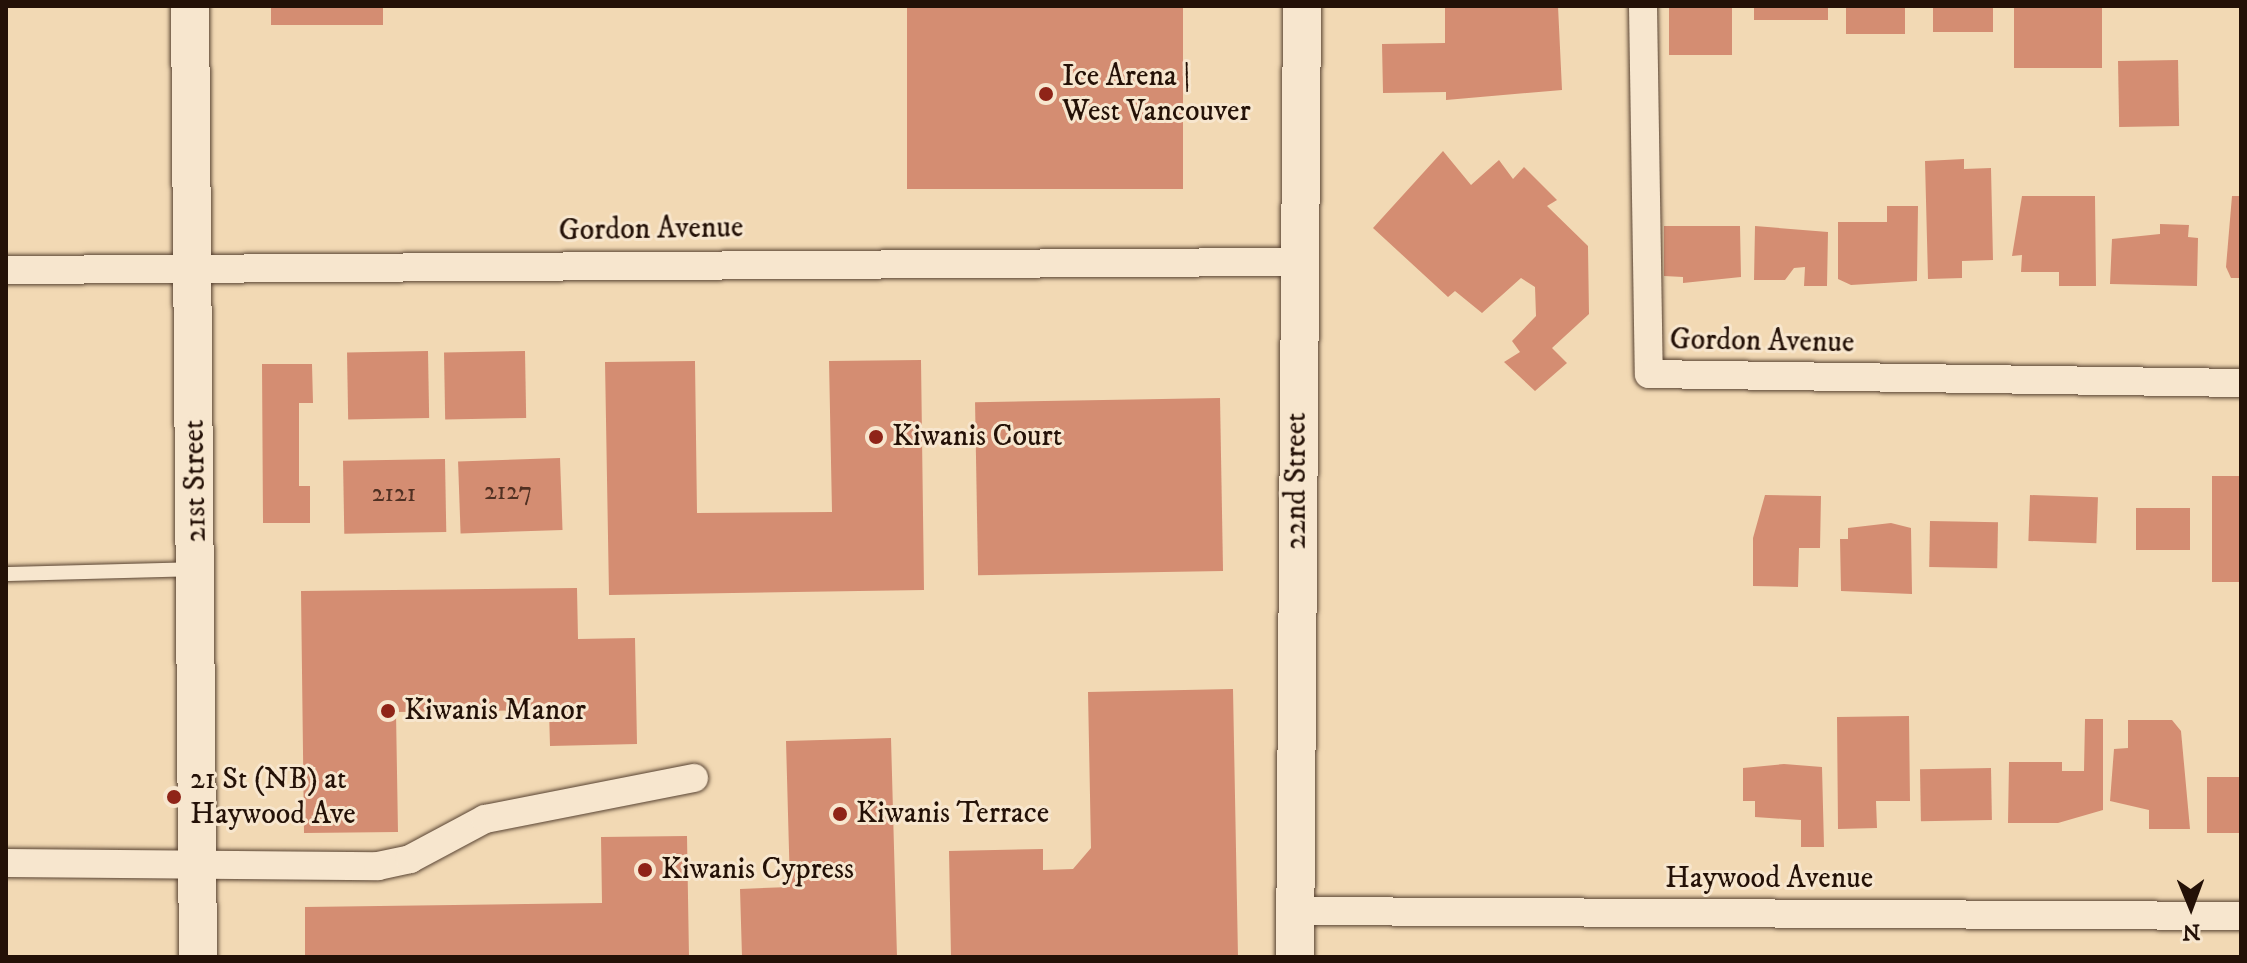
<!DOCTYPE html>
<html>
<head>
<meta charset="utf-8">
<style>
  body { margin:0 }
  #map { position:relative; width:2247px; height:963px; overflow:hidden; background:#f2d9b4; font-family:"IM FELL DW Pica",serif }
  div>[style] { position:absolute }
  .building>* { inset:0; background:#d48d72; transform-origin:0 0 }
  .roads { filter:drop-shadow(0 0 2px #584332) drop-shadow(0 0 2px #584332) }
  .lane>* { height:14px; margin:-7px; padding:0 7px; transform-origin:7px; border-radius:7px; background:#f7e6ce }
  .street>* { height:28px; margin:-14px; padding:0 14px; transform-origin:14px; border-radius:14px; background:#f7e6ce }
  .secondary>* { height:38px; margin:-19px; padding:0 19px; transform-origin:19px; border-radius:19px; background:#f7e6ce }
  .dots>* { width:22px; height:22px; translate:-50% -50%; box-sizing:border-box; border:4px solid #f7e6ce; border-radius:50% }
  span { translate:-50% -50%; white-space:nowrap; text-align:center; line-height:1.15; -webkit-text-stroke:6px #f7e6ce; paint-order:stroke }
  .number-label { font-size:26px; color:#503022 }
  .number-label span { -webkit-text-stroke-width:0 }
  .poi-label { font-size:30px; color:#241107 }
  .left { translate:0 -50%; text-align:left }
  .street-label { font-size:30px; color:#241107 }
  .frame { position:absolute; inset:0; border:8px solid #241107; pointer-events:none }
  .north { position:absolute; left:2151px; top:867px; width:80px; height:80px; -webkit-text-stroke:6px #f7e6ce; paint-order:stroke; rotate:179deg; font-size:22px; font-weight:700; line-height:32px; text-align:center; color:#241107 }
  .north::after { content:''; display:block; margin:auto; width:28px; height:36px; background:#241107; clip-path:polygon(50% 0,100% 100%,50% 72%,0 100%) }
</style>
</head>
<body>
<div id="map">
  <div class="building">
    <i style="left:271px;top:6px;width:112px;height:19px"></i>
    <i style="left:907px;top:6px;width:276px;height:183px"></i>
    <i style="clip-path:polygon(1445px 6px,1558px 6px,1562px 90px,1446px 100px,1446px 92px,1383px 93px,1382px 44px,1445px 43px)"></i>
    <i style="left:1669px;top:6px;width:63px;height:49px"></i>
    <i style="left:1754px;top:6px;width:74px;height:14px"></i>
    <i style="left:1846px;top:6px;width:59px;height:28px"></i>
    <i style="left:1933px;top:6px;width:60px;height:26px"></i>
    <i style="left:2014px;top:6px;width:88px;height:62px"></i>
    <i style="left:2178px;top:60px;width:66px;height:60px;rotate:89deg"></i>
    <i style="clip-path:polygon(1443px 151px,1471px 185px,1499px 160px,1513px 179px,1524px 167px,1557px 200px,1547px 206px,1588px 246px,1589px 314px,1552px 348px,1567px 363px,1535px 391px,1504px 362px,1520px 352px,1512px 341px,1536px 316px,1535px 287px,1521px 278px,1482px 313px,1455px 291px,1448px 297px,1373px 228px)"></i>
    <i style="clip-path:polygon(1964px 159px,1964px 169px,1991px 168px,1993px 260px,1962px 261px,1962px 278px,1928px 279px,1925px 161px)"></i>
    <i style="clip-path:polygon(2022px 196px,2095px 196px,2096px 286px,2059px 286px,2059px 272px,2021px 272px,2022px 255px,2012px 256px)"></i>
    <i style="clip-path:polygon(2232px 196px,2241px 196px,2241px 278px,2231px 278px,2226px 267px)"></i>
    <i style="clip-path:polygon(1887px 206px,1918px 206px,1917px 281px,1851px 285px,1838px 279px,1838px 222px,1887px 222px)"></i>
    <i style="clip-path:polygon(2160px 224px,2189px 225px,2188px 237px,2198px 238px,2197px 286px,2110px 284px,2112px 239px,2160px 234px)"></i>
    <i style="clip-path:polygon(1664px 226px,1740px 226px,1741px 277px,1683px 283px,1683px 277px,1664px 276px)"></i>
    <i style="clip-path:polygon(1755px 226px,1828px 232px,1827px 286px,1804px 286px,1805px 267px,1794px 268px,1785px 280px,1754px 280px)"></i>
    <i style="left:428px;top:351px;width:67px;height:81px;rotate:89deg"></i>
    <i style="left:525px;top:351px;width:67px;height:81px;rotate:89deg"></i>
    <i style="clip-path:polygon(921px 360px,924px 590px,609px 595px,605px 362px,695px 361px,697px 513px,832px 512px,829px 361px)"></i>
    <i style="clip-path:polygon(262px 364px,312px 364px,313px 403px,299px 403px,299px 486px,310px 486px,310px 523px,263px 523px)"></i>
    <i style="left:1220px;top:398px;width:173px;height:245px;rotate:89deg"></i>
    <i style="left:560px;top:458px;width:72px;height:102px;rotate:88deg"></i>
    <i style="left:445px;top:459px;width:73px;height:102px;rotate:89deg"></i>
    <i style="left:2212px;top:476px;width:29px;height:106px"></i>
    <i style="clip-path:polygon(1765px 495px,1821px 496px,1820px 548px,1799px 548px,1798px 587px,1753px 586px,1753px 538px)"></i>
    <i style="left:2030px;top:495px;width:68px;height:46px;rotate:2deg"></i>
    <i style="left:2136px;top:508px;width:54px;height:42px"></i>
    <i style="left:1930px;top:521px;width:68px;height:46px;rotate:1deg"></i>
    <i style="clip-path:polygon(1891px 523px,1911px 528px,1912px 594px,1841px 591px,1840px 539px,1848px 539px,1848px 528px)"></i>
    <i style="clip-path:polygon(577px 588px,578px 639px,635px 638px,637px 744px,550px 746px,549px 710px,396px 712px,398px 832px,304px 833px,301px 591px)"></i>
    <i style="clip-path:polygon(1233px 689px,1238px 957px,951px 957px,949px 851px,1043px 849px,1043px 870px,1073px 869px,1091px 848px,1088px 692px)"></i>
    <i style="clip-path:polygon(1909px 716px,1910px 801px,1876px 801px,1877px 828px,1838px 829px,1837px 717px)"></i>
    <i style="clip-path:polygon(2085px 719px,2103px 719px,2103px 810px,2058px 823px,2008px 823px,2009px 762px,2062px 762px,2062px 771px,2084px 771px)"></i>
    <i style="clip-path:polygon(2128px 720px,2172px 720px,2181px 731px,2190px 829px,2149px 829px,2149px 810px,2110px 801px,2114px 749px,2128px 748px)"></i>
    <i style="clip-path:polygon(891px 738px,897px 957px,742px 957px,740px 889px,790px 887px,786px 741px)"></i>
    <i style="clip-path:polygon(1784px 764px,1822px 767px,1824px 847px,1801px 847px,1801px 820px,1755px 817px,1755px 801px,1743px 801px,1743px 768px)"></i>
    <i style="left:1991px;top:768px;width:52px;height:71px;rotate:89deg"></i>
    <i style="left:2241px;top:777px;width:56px;height:34px;rotate:90deg"></i>
    <i style="clip-path:polygon(687px 836px,689px 957px,305px 957px,305px 907px,602px 903px,601px 837px)"></i>
  </div>
  <div class="roads">
    <div class="lane">
      <i style="left:6px;top:574px;width:188px;rotate:-1.5deg"></i>
    </div>
    <div class="street">
      <i style="left:1643px;top:6px;width:368px;rotate:89.1deg"></i>
      <i style="left:1649px;top:374px;width:592px;rotate:0.87deg"></i>
      <i style="left:6px;top:270px;width:1291px;rotate:-0.36deg"></i>
      <i style="left:6px;top:863px;width:372px;rotate:0.5deg"></i>
      <i style="left:378px;top:866px;width:33px;rotate:-12deg"></i>
      <i style="left:410px;top:859px;width:85px;rotate:-28.1deg"></i>
      <i style="left:485px;top:819px;width:213px;rotate:-11.1deg"></i>
      <i style="left:1296px;top:911px;width:945px;rotate:0.3deg"></i>
    </div>
    <div class="secondary">
      <i style="left:190px;top:6px;width:951px;rotate:89.52deg"></i>
      <i style="left:1295px;top:957px;width:951px;rotate:-89.58deg"></i>
    </div>
  </div>
  <div class="dots">
    <i style="left:1046px;top:94px;background:#8f2418"></i>
    <i style="left:876px;top:437px;background:#8f2418"></i>
    <i style="left:388px;top:711px;background:#8f2418"></i>
    <i style="left:174px;top:797px;background:#8f2418"></i>
    <i style="left:840px;top:814px;background:#8f2418"></i>
    <i style="left:645px;top:870px;background:#8f2418"></i>
  </div>
  <div class="number-label">
    <span style="left:508px;top:492px">2127</span>
    <span style="left:394px;top:494px">2121</span>
  </div>
  <div class="poi-label">
    <span class="left" style="left:1062px;top:94px">Ice Arena |<br>West Vancouver</span>
    <span class="left" style="left:892px;top:437px">Kiwanis Court</span>
    <span class="left" style="left:404px;top:711px">Kiwanis Manor</span>
    <span class="left" style="left:190px;top:797px">21 St (NB) at<br>Haywood Ave</span>
    <span class="left" style="left:856px;top:814px">Kiwanis Terrace</span>
    <span class="left" style="left:661px;top:870px">Kiwanis Cypress</span>
  </div>
  <div class="street-label">
    <span style="left:651px;top:230px;rotate:-1deg">Gordon Avenue</span>
    <span style="left:1762px;top:342px;rotate:1deg">Gordon Avenue</span>
    <span style="left:196px;top:481px;rotate:-91deg">21st Street</span>
    <span style="left:1297px;top:481px;rotate:-90deg">22nd Street</span>
    <span style="left:1769px;top:879px">Haywood Avenue</span>
  </div>
  <div class="frame"></div>
  <div class="north">N</div>
</div>
</body>
</html>
